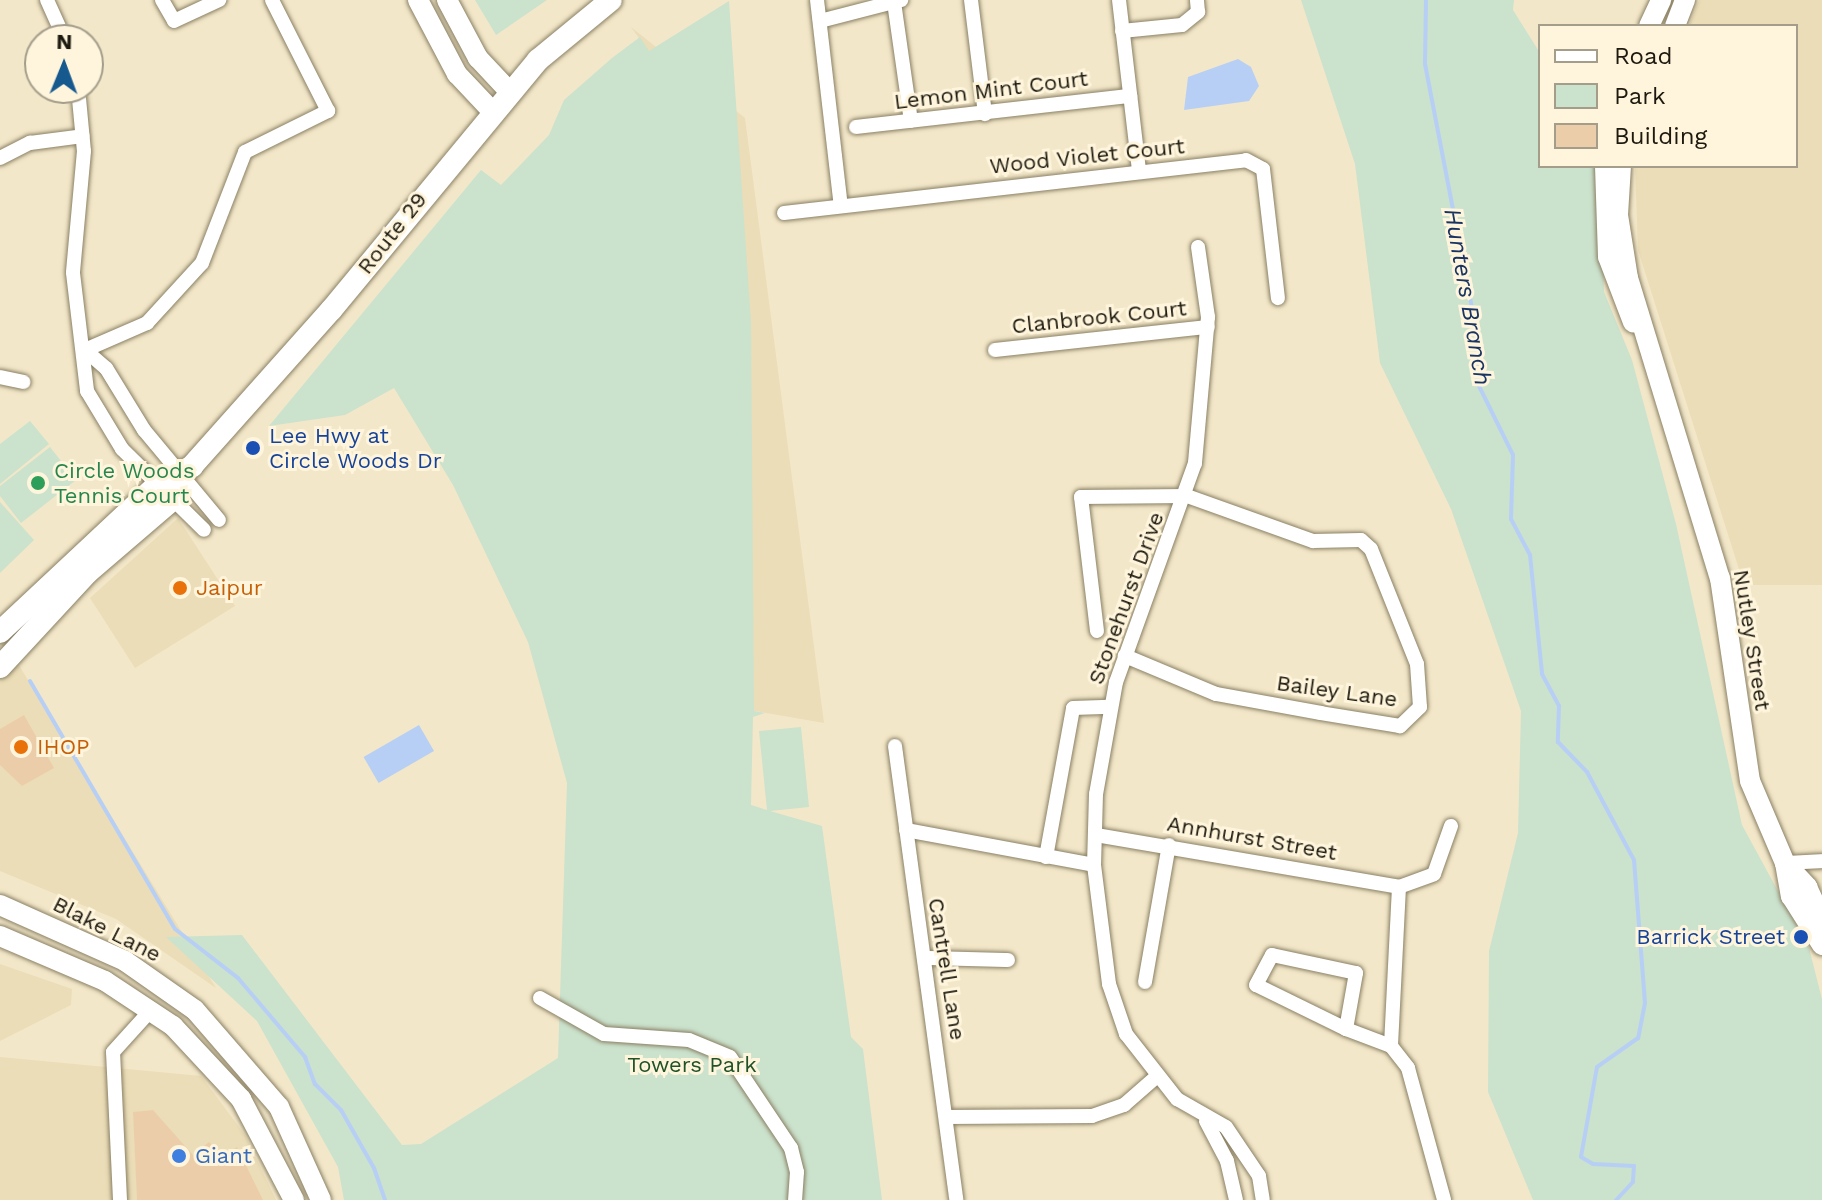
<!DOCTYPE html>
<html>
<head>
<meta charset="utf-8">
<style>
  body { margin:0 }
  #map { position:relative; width:1822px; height:1200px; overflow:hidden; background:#f3e7c9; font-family:"Work Sans",sans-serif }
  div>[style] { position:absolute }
  .built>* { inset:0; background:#ebddb7 }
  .green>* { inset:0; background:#cbe2cd }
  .water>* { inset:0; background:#b7cff5; transform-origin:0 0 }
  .stream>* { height:4px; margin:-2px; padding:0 2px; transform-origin:2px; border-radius:2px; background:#b7cff5 }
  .building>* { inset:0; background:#ebcea9 }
  .roads { filter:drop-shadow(0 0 2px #8a8064) drop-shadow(0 0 2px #8a8064) }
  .street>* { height:14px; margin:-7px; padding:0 7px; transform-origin:7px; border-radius:7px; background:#fff }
  .secondary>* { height:20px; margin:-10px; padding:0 10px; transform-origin:10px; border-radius:10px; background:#fff }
  .primary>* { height:22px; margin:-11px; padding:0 11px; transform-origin:11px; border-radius:11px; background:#fff }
  .dots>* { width:22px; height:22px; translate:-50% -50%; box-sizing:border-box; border:4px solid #fef5dc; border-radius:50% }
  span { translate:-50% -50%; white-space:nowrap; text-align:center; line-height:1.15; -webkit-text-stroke:6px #fef5dc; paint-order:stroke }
  .street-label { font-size:22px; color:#1d190e }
  .transit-label { font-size:22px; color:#164399 }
  .left { translate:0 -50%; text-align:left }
  .right { translate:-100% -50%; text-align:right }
  .leisure-label { font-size:22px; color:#27864d }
  .food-label { font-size:22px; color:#c56008 }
  .park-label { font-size:22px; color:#1f5228 }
  .shop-label { font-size:22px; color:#366cbe }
  .water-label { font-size:24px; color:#193463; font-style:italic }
  .legend { position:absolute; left:1538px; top:24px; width:260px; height:144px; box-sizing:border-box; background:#fef5dc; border:2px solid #a49d8a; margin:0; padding:10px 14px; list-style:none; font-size:24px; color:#1d190e }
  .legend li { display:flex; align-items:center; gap:16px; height:40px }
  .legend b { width:40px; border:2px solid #a49d8a }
  .north { position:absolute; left:24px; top:24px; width:80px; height:80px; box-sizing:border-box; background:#fef5dc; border:2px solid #a49d8a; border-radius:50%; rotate:1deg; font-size:22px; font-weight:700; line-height:32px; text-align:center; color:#1d190e }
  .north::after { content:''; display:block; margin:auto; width:28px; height:36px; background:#16598f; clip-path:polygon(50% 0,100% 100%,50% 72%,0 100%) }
</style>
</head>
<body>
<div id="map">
  <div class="built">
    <i style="clip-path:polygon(1699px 0,1822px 0,1822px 585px,1744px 585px,1638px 250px,1635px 166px,1796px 166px,1796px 26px,1689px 26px)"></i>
    <i style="clip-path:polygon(631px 27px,745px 118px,824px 723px,704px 702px,651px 55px)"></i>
    <i style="clip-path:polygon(178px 518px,235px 606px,135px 668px,90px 598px)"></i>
    <i style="clip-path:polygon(17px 662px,216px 988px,116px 919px,0 871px,0 677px)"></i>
    <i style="clip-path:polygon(0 964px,72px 989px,71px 1005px,0 1041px)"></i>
    <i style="clip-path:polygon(0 1057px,201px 1076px,245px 1135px,276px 1200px,0 1200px)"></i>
  </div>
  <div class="green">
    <i style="clip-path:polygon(475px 0,547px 0,496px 35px)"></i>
    <i style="clip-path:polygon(1301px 0,1514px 0,1513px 10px,1540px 53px,1540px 166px,1600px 166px,1604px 292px,1632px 360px,1676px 524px,1742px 825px,1809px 948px,1822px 999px,1822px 1200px,1533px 1200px,1488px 1092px,1489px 951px,1518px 833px,1521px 711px,1451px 509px,1380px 363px,1355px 164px)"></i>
    <i style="clip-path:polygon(729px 1px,751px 322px,754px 711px,765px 713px,753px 717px,751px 805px,767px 810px,759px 731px,801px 727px,809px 807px,770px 811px,822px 826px,851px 1037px,863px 1049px,882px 1200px,344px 1200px,338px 1167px,257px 1021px,166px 937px,242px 935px,402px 1145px,421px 1144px,558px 1058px,567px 783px,528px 642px,453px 485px,394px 388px,345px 415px,269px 426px,481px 170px,501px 185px,549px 135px,564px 100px,612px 58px,640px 37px,649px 51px)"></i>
    <i style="clip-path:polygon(30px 421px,49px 444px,0 484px,0 444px)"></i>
    <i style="clip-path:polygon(50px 447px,76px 480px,21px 523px,0 496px,0 486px)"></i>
    <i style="clip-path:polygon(0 502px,34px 540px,0 573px)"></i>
  </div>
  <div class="water">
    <i style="clip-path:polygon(1238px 59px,1251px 67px,1259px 86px,1249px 101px,1184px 110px,1188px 77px)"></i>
    <i style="left:419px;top:725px;width:30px;height:64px;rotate:60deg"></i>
  </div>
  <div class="stream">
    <i style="left:1426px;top:0;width:64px;rotate:90.9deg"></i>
    <i style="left:1425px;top:64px;width:265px;rotate:79.1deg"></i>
    <i style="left:1475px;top:324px;width:58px;rotate:88deg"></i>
    <i style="left:1477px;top:382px;width:81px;rotate:63.7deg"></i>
    <i style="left:1513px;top:455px;width:64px;rotate:91.8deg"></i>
    <i style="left:1511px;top:519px;width:41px;rotate:62.2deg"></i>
    <i style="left:1530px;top:555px;width:120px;rotate:84.2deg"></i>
    <i style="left:1542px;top:674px;width:36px;rotate:62deg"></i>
    <i style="left:1559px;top:706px;width:36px;rotate:92deg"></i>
    <i style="left:1558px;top:742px;width:42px;rotate:46deg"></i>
    <i style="left:1587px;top:772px;width:100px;rotate:61.9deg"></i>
    <i style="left:1634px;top:860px;width:143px;rotate:85.6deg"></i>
    <i style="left:1645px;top:1003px;width:36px;rotate:101deg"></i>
    <i style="left:1638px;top:1038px;width:50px;rotate:144.7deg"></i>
    <i style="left:1597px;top:1067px;width:91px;rotate:100.1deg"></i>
    <i style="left:1581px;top:1157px;width:14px;rotate:30deg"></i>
    <i style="left:1593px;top:1164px;width:41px;rotate:2.8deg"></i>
    <i style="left:1634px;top:1166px;width:16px;rotate:94deg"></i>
    <i style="left:1633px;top:1182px;width:25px;rotate:133deg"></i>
    <i style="left:30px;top:681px;width:287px;rotate:59.7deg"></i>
    <i style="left:175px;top:929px;width:80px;rotate:37.9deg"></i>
    <i style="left:238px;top:978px;width:104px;rotate:49.7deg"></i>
    <i style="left:305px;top:1057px;width:29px;rotate:70deg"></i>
    <i style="left:315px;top:1084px;width:37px;rotate:45deg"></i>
    <i style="left:341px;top:1110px;width:67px;rotate:60.4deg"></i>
    <i style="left:374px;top:1168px;width:34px;rotate:71deg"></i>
  </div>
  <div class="building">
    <i style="clip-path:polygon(24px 715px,54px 768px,22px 786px,0 765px,0 729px)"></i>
    <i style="clip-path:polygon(153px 1110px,193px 1155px,209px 1142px,223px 1156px,237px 1147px,263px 1200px,137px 1200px,133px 1112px)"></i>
  </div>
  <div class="roads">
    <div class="street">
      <i style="left:47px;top:0;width:44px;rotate:65.8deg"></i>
      <i style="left:162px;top:0;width:24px;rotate:60deg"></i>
      <i style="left:174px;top:21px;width:50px;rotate:-25deg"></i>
      <i style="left:817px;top:0;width:207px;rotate:83.4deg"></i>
      <i style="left:971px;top:0;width:115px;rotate:83deg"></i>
      <i style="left:1119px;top:0;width:172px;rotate:83.3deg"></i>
      <i style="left:894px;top:2px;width:120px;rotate:81.9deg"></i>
      <i style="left:820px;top:21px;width:84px;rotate:-14.5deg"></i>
      <i style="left:1122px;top:31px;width:60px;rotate:-5.7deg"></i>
      <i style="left:1182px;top:25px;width:21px;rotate:-39deg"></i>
      <i style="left:1198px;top:12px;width:12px;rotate:-95deg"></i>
      <i style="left:78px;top:88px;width:63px;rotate:84.6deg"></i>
      <i style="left:84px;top:151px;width:122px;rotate:95.2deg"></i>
      <i style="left:73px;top:273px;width:119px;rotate:83.2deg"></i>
      <i style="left:87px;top:391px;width:68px;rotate:58.9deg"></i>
      <i style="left:122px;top:449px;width:115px;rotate:44.6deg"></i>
      <i style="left:856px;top:127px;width:276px;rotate:-6.5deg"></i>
      <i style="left:0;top:158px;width:34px;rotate:-27deg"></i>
      <i style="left:30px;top:143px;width:53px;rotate:-7.5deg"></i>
      <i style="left:784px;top:213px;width:465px;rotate:-6.5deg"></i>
      <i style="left:1246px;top:160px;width:19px;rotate:28deg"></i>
      <i style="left:1263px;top:169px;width:130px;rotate:83.4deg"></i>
      <i style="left:1198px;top:247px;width:71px;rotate:81.9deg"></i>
      <i style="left:1208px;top:317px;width:147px;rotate:95.1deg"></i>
      <i style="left:1195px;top:463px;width:233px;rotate:109.8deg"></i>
      <i style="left:1116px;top:682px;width:114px;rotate:100.1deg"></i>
      <i style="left:1096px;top:794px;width:71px;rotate:91.6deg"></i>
      <i style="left:1094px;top:865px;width:120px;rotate:82.8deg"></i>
      <i style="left:1109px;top:984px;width:53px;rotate:71.2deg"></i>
      <i style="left:1126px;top:1034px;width:83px;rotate:51.9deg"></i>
      <i style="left:1177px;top:1099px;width:56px;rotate:29.7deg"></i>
      <i style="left:1226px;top:1127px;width:59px;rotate:56deg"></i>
      <i style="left:1259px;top:1176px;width:24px;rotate:81deg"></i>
      <i style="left:85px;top:350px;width:68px;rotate:-23.5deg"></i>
      <i style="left:147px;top:323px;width:81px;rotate:-47.5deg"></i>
      <i style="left:202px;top:263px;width:119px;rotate:-68.8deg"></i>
      <i style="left:245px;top:152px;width:93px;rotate:-26.3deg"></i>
      <i style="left:328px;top:111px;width:124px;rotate:-116.8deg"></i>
      <i style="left:85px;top:350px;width:28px;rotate:41deg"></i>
      <i style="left:106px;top:368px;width:73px;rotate:58.5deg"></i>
      <i style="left:144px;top:430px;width:117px;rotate:50.2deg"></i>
      <i style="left:995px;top:350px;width:214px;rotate:-6.2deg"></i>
      <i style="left:0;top:377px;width:24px;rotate:12deg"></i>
      <i style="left:1097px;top:631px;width:135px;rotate:-96.8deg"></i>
      <i style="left:1081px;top:497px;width:106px;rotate:-0.5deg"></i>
      <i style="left:1187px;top:496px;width:134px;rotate:19.7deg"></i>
      <i style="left:1313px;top:541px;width:48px;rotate:-1.2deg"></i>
      <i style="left:1361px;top:540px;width:13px;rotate:42deg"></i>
      <i style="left:1371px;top:549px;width:124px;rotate:68.2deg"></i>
      <i style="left:1417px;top:664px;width:43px;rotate:86deg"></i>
      <i style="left:1420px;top:707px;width:28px;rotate:136deg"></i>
      <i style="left:1400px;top:726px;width:80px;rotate:-170.7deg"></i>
      <i style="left:1321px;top:713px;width:107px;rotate:-169.7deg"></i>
      <i style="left:1216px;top:694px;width:99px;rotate:-157.3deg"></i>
      <i style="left:895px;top:746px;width:458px;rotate:82.3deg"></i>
      <i style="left:906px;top:830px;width:191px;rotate:10.5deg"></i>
      <i style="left:1096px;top:835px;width:307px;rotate:9.7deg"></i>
      <i style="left:1399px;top:887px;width:37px;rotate:-20deg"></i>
      <i style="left:1434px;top:874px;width:51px;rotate:-70.5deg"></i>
      <i style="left:1046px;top:857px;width:151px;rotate:-79.7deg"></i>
      <i style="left:1073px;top:708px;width:37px;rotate:-2deg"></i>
      <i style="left:1785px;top:863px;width:37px;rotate:-3deg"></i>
      <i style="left:1399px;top:887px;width:159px;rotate:92.9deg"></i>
      <i style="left:1391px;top:1046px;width:28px;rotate:52deg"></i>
      <i style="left:1408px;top:1068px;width:137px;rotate:74.7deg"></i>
      <i style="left:1272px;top:955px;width:86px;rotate:12.1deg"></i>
      <i style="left:1356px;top:973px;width:57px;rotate:100.1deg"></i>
      <i style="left:1346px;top:1029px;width:100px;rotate:-153.9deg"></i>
      <i style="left:1256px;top:985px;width:34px;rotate:-62deg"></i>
      <i style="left:927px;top:958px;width:81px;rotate:1.4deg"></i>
      <i style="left:1145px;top:982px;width:139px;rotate:-80.1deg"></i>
      <i style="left:540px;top:998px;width:73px;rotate:29.4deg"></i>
      <i style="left:604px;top:1034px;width:85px;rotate:4deg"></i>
      <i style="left:689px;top:1040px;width:44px;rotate:22.5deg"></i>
      <i style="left:730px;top:1057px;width:110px;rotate:56.2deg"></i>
      <i style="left:791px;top:1148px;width:25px;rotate:76deg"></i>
      <i style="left:797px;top:1172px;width:28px;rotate:94deg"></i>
      <i style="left:1346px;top:1029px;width:48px;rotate:20.7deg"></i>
      <i style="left:946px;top:1117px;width:146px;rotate:-0.4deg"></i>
      <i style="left:1092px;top:1116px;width:34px;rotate:-19deg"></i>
      <i style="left:1124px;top:1105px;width:41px;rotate:-41.1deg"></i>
      <i style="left:1206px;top:1121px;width:45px;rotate:62.3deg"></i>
      <i style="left:1227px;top:1161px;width:40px;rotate:77deg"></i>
      <i style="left:120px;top:1200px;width:148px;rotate:-92.7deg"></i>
      <i style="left:113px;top:1052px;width:57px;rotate:-47.9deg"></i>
    </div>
    <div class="secondary">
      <i style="left:418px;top:0;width:84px;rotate:62.2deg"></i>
      <i style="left:457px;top:74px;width:51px;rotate:46.6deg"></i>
      <i style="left:447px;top:0;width:66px;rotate:61.9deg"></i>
      <i style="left:478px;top:58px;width:45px;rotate:46.8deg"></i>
      <i style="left:1649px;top:26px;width:29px;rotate:-65deg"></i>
      <i style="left:1675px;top:26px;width:28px;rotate:-69deg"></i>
      <i style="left:1605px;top:166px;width:91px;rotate:88.1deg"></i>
      <i style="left:1608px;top:257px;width:70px;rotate:69deg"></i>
      <i style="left:1621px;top:166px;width:49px;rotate:93.5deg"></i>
      <i style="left:1618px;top:215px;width:64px;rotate:81deg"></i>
      <i style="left:1628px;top:278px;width:314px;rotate:73deg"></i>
      <i style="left:1720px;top:578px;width:205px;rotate:81.6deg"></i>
      <i style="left:1750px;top:781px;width:89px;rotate:66.9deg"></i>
      <i style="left:1785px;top:863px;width:34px;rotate:80deg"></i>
      <i style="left:1791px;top:896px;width:58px;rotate:57.7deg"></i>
      <i style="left:1785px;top:863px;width:33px;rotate:47deg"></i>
      <i style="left:1807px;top:887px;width:35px;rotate:65deg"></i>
      <i style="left:0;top:905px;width:137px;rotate:24.1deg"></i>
      <i style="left:125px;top:961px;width:85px;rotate:35deg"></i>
      <i style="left:195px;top:1010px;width:128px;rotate:49.1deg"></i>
      <i style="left:279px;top:1107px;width:102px;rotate:65.7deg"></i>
      <i style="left:0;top:936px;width:114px;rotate:23.2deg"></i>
      <i style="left:105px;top:981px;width:82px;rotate:33.5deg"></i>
      <i style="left:173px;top:1026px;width:100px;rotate:47deg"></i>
      <i style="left:241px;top:1099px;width:114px;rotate:62.3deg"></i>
    </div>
    <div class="primary">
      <i style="left:0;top:632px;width:215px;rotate:-43.1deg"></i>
      <i style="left:157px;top:485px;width:40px;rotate:-28deg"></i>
      <i style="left:192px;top:466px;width:210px;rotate:-48.3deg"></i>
      <i style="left:332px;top:309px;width:323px;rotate:-50.4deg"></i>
      <i style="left:538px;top:60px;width:94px;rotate:-39.4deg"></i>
      <i style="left:0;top:667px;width:128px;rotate:-47.2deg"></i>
      <i style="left:87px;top:573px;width:113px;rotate:-40.7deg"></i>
      <i style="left:173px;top:499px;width:24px;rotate:-71deg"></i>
    </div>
  </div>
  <div class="dots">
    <i style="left:253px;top:448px;background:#1a4fb4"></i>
    <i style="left:38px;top:483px;background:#2e9e5b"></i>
    <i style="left:180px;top:588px;background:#e8710a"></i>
    <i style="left:21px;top:747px;background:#e8710a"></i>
    <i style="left:1801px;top:937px;background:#1a4fb4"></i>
    <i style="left:179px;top:1156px;background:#3f7fe0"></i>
  </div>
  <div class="street-label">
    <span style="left:991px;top:90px;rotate:-7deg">Lemon Mint Court</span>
    <span style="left:1087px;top:156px;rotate:-6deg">Wood Violet Court</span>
    <span style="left:392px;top:233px;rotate:-52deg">Route 29</span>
    <span style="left:1099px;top:317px;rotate:-6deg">Clanbrook Court</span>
    <span style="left:1126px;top:598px;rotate:-70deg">Stonehurst Drive</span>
    <span style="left:1752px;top:640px;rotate:81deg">Nutley Street</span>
    <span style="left:1337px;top:691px;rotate:8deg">Bailey Lane</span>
    <span style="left:1252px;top:838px;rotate:10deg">Annhurst Street</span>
    <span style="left:107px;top:929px;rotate:27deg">Blake Lane</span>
    <span style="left:947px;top:969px;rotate:81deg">Cantrell Lane</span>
  </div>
  <div class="transit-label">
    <span class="left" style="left:269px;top:448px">Lee Hwy at<br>Circle Woods Dr</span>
    <span class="right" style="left:1785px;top:937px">Barrick Street</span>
  </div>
  <div class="leisure-label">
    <span class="left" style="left:54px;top:483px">Circle Woods<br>Tennis Court</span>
  </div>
  <div class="food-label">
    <span class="left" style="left:196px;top:588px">Jaipur</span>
    <span class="left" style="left:37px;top:747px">IHOP</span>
  </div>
  <div class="park-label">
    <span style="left:692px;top:1065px">Towers Park</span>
  </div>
  <div class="shop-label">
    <span class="left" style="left:195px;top:1156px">Giant</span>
  </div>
  <div class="water-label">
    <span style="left:1467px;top:297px;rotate:80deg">Hunters Branch</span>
  </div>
  <ul class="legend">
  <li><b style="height:10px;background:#fff"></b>Road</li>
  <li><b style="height:22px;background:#cbe2cd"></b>Park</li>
  <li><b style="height:22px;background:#ebcea9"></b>Building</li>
  </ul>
  <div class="north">N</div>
</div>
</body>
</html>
